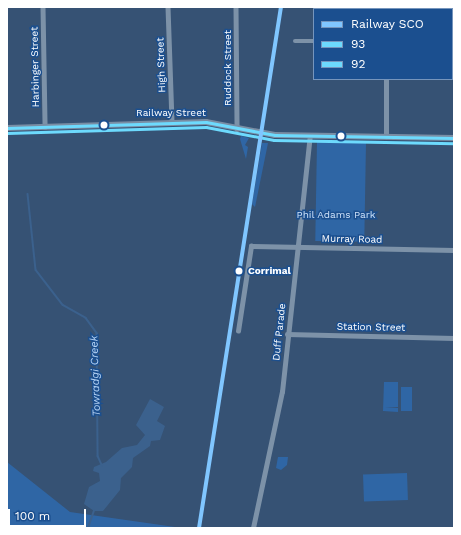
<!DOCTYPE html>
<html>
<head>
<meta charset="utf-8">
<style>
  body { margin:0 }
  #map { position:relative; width:461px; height:535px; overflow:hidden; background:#365274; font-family:"Work Sans",sans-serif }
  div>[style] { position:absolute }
  .green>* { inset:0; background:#2f66a5; transform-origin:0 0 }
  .water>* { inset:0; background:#3b618d }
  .stream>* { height:1.5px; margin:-0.75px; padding:0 0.75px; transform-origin:0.75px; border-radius:0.75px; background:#3b618d }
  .minor>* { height:4.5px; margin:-2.25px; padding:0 2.25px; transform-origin:2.25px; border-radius:2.25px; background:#7d92a8 }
  .secondary>* { height:6px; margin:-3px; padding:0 3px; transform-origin:3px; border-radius:3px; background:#798da4 }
  .bus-1>* { height:3px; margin:-1.5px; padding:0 1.5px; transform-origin:1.5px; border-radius:1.5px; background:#6ddafd }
  .bus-2>* { height:3px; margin:-1.5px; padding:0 1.5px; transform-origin:1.5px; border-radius:1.5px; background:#6ddafd }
  .rail-1>* { height:4px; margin:-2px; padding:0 2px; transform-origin:2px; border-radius:2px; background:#80c6ff }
  .dots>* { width:11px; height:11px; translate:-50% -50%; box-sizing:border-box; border:2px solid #1b4f8f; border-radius:50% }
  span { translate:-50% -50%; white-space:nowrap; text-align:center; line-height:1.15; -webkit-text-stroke:3px #1b4f8f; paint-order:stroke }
  .street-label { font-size:10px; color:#fff }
  .park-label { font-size:10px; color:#cfe3fa }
  .stop-label { font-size:10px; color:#fff; font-weight:700 }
  .left { translate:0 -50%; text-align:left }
  .water-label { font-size:11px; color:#b5d3f5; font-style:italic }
  .frame { position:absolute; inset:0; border:8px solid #fff; pointer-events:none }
  .legend { position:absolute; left:313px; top:8px; width:140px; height:72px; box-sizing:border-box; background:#1b4f8f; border:1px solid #7695bc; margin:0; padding:5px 7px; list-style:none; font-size:12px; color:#fff }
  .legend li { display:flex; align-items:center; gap:8px; height:20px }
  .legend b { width:20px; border:1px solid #7695bc }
  .scale { position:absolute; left:8px; top:509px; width:78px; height:18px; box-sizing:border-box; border:2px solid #fff; border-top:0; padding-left:5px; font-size:12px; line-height:14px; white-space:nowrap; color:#fff; -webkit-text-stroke:3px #1b4f8f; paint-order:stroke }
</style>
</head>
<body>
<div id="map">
  <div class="green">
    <i style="clip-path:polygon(241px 136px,249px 138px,245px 145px,248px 147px,246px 159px,240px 139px)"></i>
    <i style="left:317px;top:142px;width:49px;height:99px;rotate:1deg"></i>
    <i style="clip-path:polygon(262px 143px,268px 143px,255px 207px,252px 204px)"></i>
    <i style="clip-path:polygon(384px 382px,398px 382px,398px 407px,385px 407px,398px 408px,398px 412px,383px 411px)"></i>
    <i style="left:401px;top:387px;width:11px;height:24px"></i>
    <i style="clip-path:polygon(278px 457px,288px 457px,287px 465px,281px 470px,276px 468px)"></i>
    <i style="clip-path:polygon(7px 462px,70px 512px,182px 528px,7px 528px)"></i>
    <i style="left:407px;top:473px;width:27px;height:44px;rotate:88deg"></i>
  </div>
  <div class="water">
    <i style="clip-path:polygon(150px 399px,164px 407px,157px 421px,165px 426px,160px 440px,151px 441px,150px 446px,133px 458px,132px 467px,121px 478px,120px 490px,103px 511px,94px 511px,84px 504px,89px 487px,100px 481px,99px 473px,93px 471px,94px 467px,106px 462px,122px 448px,137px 445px,145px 435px,136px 425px)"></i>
  </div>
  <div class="stream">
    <i style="left:28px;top:194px;width:76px;rotate:84deg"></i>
    <i style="left:36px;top:270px;width:44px;rotate:52.4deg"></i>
    <i style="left:63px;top:305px;width:26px;rotate:29deg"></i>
    <i style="left:86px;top:318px;width:19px;rotate:54deg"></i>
    <i style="left:97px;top:333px;width:123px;rotate:89.5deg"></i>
    <i style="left:98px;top:456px;width:10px;rotate:66deg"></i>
    <i style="left:88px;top:528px;width:18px;rotate:-71deg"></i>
  </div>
  <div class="minor">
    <i style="left:43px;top:7px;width:120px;rotate:89deg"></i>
    <i style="left:168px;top:7px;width:115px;rotate:88deg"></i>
    <i style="left:236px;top:7px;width:122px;rotate:89.5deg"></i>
    <i style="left:387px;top:9px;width:2px;rotate:-90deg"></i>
    <i style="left:295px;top:41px;width:19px"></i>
    <i style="left:452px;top:43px;width:2px"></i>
    <i style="left:386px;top:137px;width:58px;rotate:-90deg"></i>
    <i style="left:238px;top:331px;width:86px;rotate:-81.3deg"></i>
    <i style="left:251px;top:246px;width:203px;rotate:1.1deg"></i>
    <i style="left:287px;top:334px;width:167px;rotate:1.4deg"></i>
    <i style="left:253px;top:528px;width:139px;rotate:-78deg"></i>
    <i style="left:282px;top:392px;width:258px;rotate:-83.8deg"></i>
  </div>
  <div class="secondary">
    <i style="left:7px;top:128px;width:199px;rotate:-1.7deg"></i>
    <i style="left:206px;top:122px;width:70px;rotate:10.7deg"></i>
    <i style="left:275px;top:135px;width:179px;rotate:1deg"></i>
  </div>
  <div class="bus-1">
    <i style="left:7px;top:128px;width:199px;rotate:-1.7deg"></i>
    <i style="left:206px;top:122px;width:70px;rotate:10.7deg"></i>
    <i style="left:275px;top:135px;width:179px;rotate:1deg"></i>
  </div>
  <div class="bus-2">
    <i style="left:7px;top:133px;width:199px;rotate:-1.7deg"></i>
    <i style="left:206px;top:127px;width:69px;rotate:10.8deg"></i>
    <i style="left:274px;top:140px;width:180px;rotate:1deg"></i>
  </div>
  <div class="rail-1">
    <i style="left:199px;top:528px;width:527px;rotate:-81.06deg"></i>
  </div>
  <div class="dots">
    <i style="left:104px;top:125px;background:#fff"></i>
    <i style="left:341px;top:136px;background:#fff"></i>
    <i style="left:239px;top:271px;background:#fff"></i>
  </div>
  <div class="street-label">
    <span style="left:161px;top:65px;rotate:-92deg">High Street</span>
    <span style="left:35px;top:67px;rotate:-91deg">Harbinger Street</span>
    <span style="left:228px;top:68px;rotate:-90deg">Ruddock Street</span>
    <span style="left:171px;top:113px">Railway Street</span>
    <span style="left:352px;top:239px;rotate:1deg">Murray Road</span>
    <span style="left:371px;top:327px;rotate:1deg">Station Street</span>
    <span style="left:279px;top:332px;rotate:-84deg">Duff Parade</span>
  </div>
  <div class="park-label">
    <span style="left:336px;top:215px">Phil Adams Park</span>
  </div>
  <div class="stop-label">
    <span class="left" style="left:248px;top:271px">Corrimal</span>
  </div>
  <div class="water-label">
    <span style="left:96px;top:376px;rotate:-92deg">Towradgi Creek</span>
  </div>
  <div class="frame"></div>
  <ul class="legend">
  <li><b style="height:5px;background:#80c6ff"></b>Railway SCO</li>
  <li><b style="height:5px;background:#6ddafd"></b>93</li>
  <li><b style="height:5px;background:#6ddafd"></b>92</li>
  </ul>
  <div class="scale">100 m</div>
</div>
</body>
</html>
